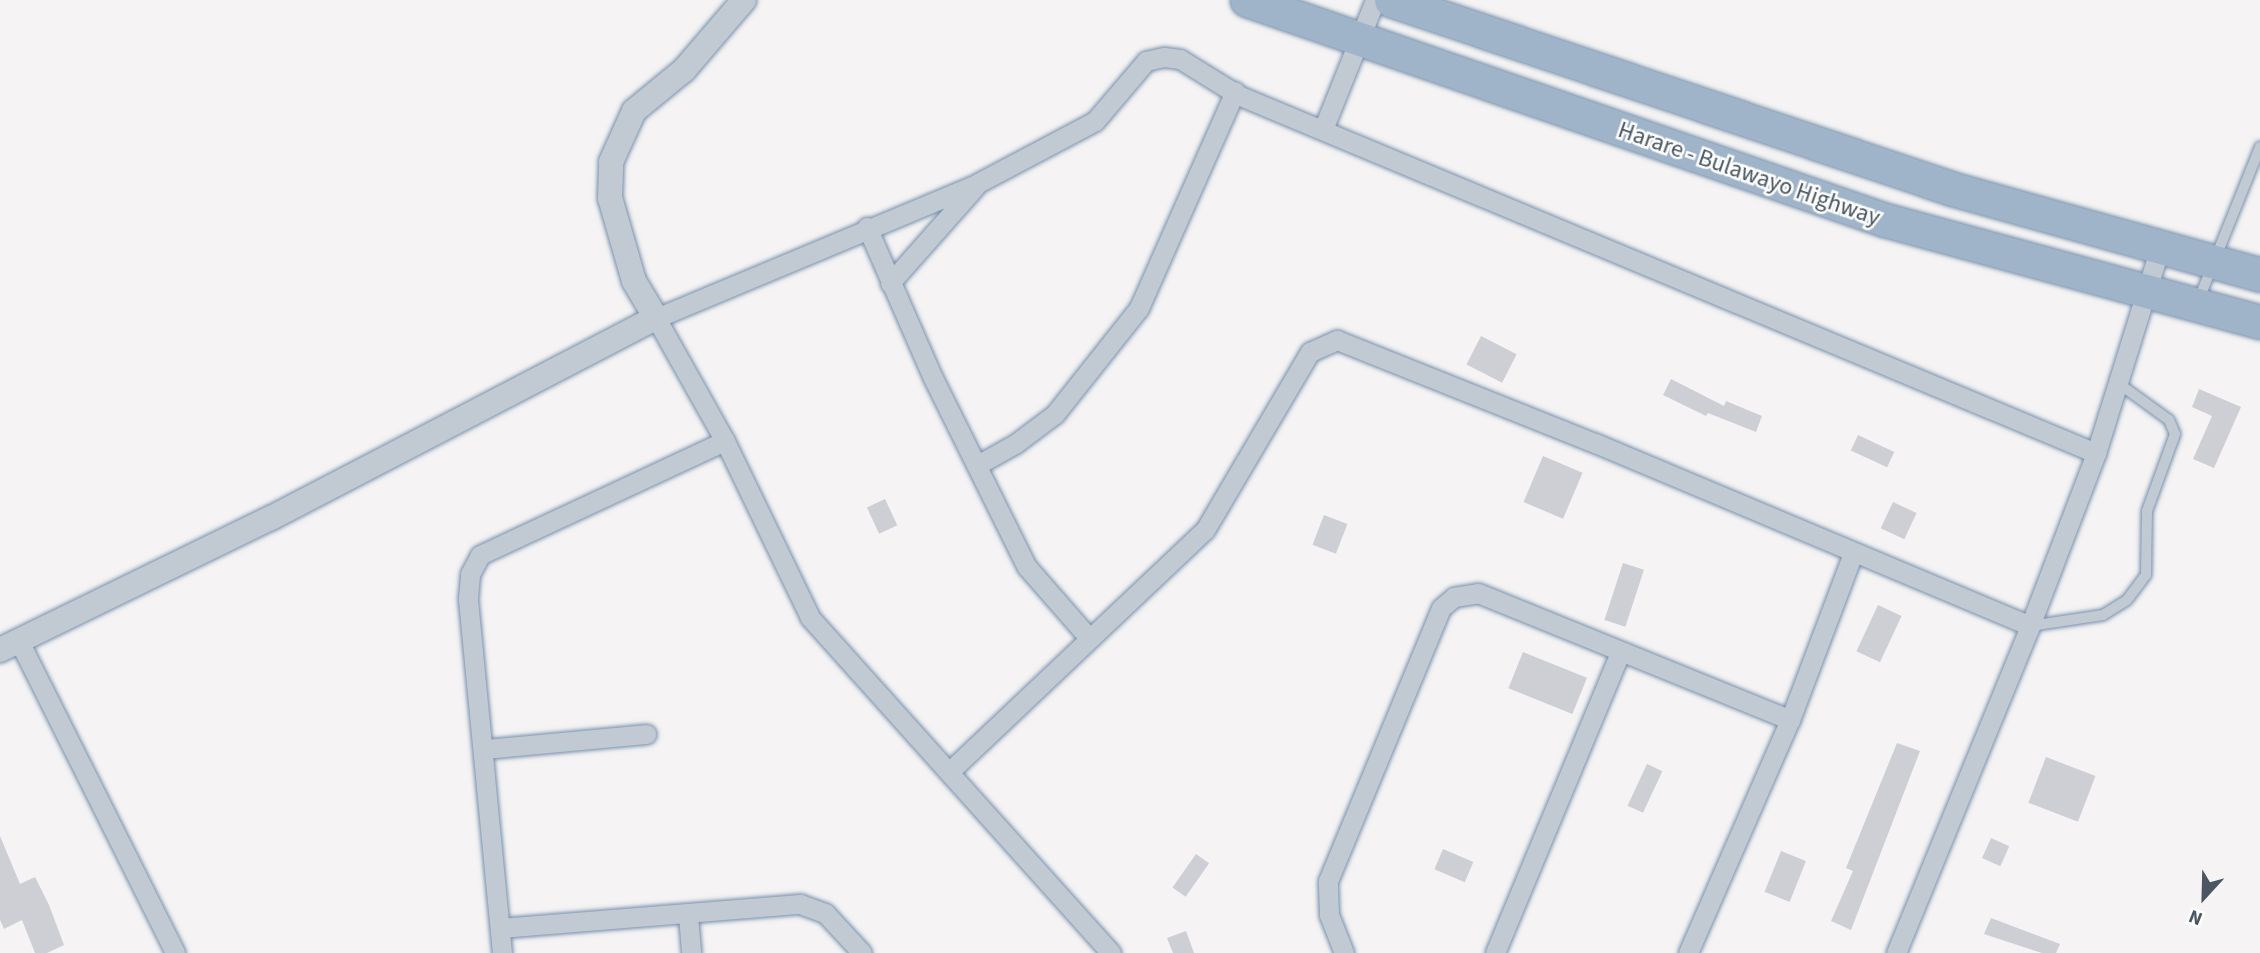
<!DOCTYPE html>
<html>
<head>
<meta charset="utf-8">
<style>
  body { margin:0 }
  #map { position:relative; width:2260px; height:953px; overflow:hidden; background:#f5f3f3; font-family:"Source Sans 3",sans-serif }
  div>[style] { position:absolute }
  .building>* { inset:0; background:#cdcfd5; transform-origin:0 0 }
  .roads { filter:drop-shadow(0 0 2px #7690ad) drop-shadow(0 0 2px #7690ad) }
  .service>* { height:10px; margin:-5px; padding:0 5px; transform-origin:5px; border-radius:5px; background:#c1cad2 }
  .minor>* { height:19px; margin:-9.5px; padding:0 9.5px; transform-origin:9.5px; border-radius:9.5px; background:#c1cad2 }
  .tertiary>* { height:24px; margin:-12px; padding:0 12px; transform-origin:12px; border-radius:12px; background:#c1cad2 }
  .trunk>* { height:33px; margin:-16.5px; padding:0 16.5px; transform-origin:16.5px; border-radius:16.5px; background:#9fb4c9 }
  span { translate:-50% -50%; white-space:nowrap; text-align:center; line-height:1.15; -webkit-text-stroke:5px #fff; paint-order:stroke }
  .street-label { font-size:24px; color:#4a5661 }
  .north { position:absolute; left:2169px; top:862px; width:70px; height:70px; -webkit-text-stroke:5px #fff; paint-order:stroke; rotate:202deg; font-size:19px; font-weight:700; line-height:28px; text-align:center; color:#4a5661 }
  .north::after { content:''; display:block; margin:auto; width:24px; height:32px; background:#4a5661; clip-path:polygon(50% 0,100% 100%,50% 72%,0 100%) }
</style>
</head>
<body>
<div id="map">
  <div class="building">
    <i style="left:1481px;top:336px;width:40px;height:32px;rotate:27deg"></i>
    <i style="clip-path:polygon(1671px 379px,1724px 406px,1726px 401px,1762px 416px,1756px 432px,1708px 413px,1706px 416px,1663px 395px)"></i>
    <i style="clip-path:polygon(2199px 389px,2241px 407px,2214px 468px,2193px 459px,2212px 416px,2192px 407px)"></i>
    <i style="left:1858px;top:435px;width:40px;height:17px;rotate:25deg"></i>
    <i style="left:1543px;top:456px;width:43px;height:50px;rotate:23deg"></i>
    <i style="left:885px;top:499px;width:29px;height:20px;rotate:65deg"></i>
    <i style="left:1893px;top:502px;width:26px;height:29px;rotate:25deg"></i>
    <i style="left:1324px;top:515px;width:25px;height:32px;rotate:21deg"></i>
    <i style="left:1623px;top:563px;width:22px;height:60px;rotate:18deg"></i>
    <i style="left:1878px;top:605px;width:26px;height:51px;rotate:25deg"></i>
    <i style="left:1523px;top:652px;width:69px;height:39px;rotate:22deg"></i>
    <i style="clip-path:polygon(1897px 743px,1920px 751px,1851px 930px,1831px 921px,1853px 871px,1846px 868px)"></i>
    <i style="left:2046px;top:757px;width:53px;height:49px;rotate:21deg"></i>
    <i style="left:1647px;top:764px;width:17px;height:46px;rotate:25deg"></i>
    <i style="clip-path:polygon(0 836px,20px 884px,35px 877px,49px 905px,64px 945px,47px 953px,35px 953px,22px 920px,4px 929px,0 920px)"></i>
    <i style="left:1991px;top:838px;width:20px;height:22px;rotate:24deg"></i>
    <i style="left:1443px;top:849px;width:33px;height:22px;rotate:23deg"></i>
    <i style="left:1781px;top:851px;width:27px;height:44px;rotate:22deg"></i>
    <i style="left:1196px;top:854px;width:16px;height:41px;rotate:35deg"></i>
    <i style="clip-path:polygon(1991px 918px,2060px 944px,2056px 953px,2042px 953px,1984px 934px)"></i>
    <i style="clip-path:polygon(1186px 931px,1194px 953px,1173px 953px,1167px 938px)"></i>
  </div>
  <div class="roads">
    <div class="service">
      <i style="left:2199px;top:299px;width:164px;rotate:-68.1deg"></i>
      <i style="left:2030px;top:626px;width:74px;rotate:-8.6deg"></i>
      <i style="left:2103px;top:615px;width:28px;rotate:-32deg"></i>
      <i style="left:2127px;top:600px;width:31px;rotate:-53deg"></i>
      <i style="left:2146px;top:575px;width:64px;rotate:-89.1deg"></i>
      <i style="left:2147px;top:511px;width:82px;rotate:-70deg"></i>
      <i style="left:2175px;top:434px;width:15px;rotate:-113deg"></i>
      <i style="left:2169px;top:420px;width:63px;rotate:-144deg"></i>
    </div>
    <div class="minor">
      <i style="left:1324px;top:127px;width:137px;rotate:-68.1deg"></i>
      <i style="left:867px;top:227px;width:165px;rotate:66.4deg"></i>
      <i style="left:933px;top:378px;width:211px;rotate:63.6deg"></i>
      <i style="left:1027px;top:567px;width:93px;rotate:48.9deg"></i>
      <i style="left:890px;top:283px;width:128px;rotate:-48.5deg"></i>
      <i style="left:979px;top:464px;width:41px;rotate:-29.1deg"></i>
      <i style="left:1015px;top:444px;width:50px;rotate:-36.9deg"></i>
      <i style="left:1055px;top:414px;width:135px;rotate:-51.6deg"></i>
      <i style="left:1139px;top:308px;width:237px;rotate:-66.1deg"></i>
      <i style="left:19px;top:641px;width:349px;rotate:63.4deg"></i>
      <i style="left:485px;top:749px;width:162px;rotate:-5.3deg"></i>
      <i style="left:951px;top:770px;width:349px;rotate:-43.4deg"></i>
      <i style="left:1205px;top:530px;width:207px;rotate:-59.5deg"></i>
      <i style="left:1310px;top:352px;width:30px;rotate:-24deg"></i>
      <i style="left:1337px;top:340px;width:278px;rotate:21.8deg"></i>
      <i style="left:1595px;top:443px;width:472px;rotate:22.8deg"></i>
      <i style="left:688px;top:916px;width:37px;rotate:85deg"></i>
      <i style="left:500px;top:928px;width:301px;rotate:-4.6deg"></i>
      <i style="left:800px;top:904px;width:27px;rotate:20deg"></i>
      <i style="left:825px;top:913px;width:54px;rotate:47.2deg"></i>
      <i style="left:502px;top:953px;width:357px;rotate:-95.5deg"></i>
      <i style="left:468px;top:598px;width:24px;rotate:-85deg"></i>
      <i style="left:470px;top:574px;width:21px;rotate:-62deg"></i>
      <i style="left:480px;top:555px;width:270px;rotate:-25deg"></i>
      <i style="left:1111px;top:953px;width:451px;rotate:-131.9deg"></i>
      <i style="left:810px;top:617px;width:195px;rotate:-115.8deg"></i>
      <i style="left:725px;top:441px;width:141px;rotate:-119.3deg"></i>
      <i style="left:656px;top:318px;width:349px;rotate:-22.7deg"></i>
      <i style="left:978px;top:183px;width:132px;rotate:-27.9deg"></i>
      <i style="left:1095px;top:121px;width:79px;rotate:-49.6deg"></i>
      <i style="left:1146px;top:61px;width:18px;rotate:-13deg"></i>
      <i style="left:1164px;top:57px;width:16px;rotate:7deg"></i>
      <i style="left:1180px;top:59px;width:68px;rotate:31.8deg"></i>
      <i style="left:1238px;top:95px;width:930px;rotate:22.65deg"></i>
      <i style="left:1344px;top:953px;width:41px;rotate:-111.5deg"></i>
      <i style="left:1329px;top:915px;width:34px;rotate:-92deg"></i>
      <i style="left:1328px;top:881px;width:295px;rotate:-67.5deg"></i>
      <i style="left:1441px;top:608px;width:17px;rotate:-40deg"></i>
      <i style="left:1454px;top:597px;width:24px;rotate:-9deg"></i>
      <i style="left:1478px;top:593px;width:337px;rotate:22.1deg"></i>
      <i style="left:1495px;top:953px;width:326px;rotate:-67.4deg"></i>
      <i style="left:1688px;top:953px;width:254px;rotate:-66.4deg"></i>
      <i style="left:1790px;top:720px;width:178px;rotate:-69.3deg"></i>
      <i style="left:1896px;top:953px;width:353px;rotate:-67.7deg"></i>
      <i style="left:2030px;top:626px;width:185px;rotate:-69.1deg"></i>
      <i style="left:2096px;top:453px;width:215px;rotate:-72.7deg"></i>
    </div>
    <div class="tertiary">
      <i style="left:0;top:650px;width:301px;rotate:-26deg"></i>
      <i style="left:271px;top:518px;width:434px;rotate:-27.5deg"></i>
      <i style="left:656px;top:318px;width:43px;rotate:-120.7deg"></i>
      <i style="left:634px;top:281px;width:86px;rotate:-106.1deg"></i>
      <i style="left:610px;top:198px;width:36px;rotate:-88deg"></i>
      <i style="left:611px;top:162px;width:56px;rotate:-65.7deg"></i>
      <i style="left:634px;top:111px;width:65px;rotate:-39.4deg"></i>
      <i style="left:684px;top:70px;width:92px;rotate:-49.4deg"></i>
    </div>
    <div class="trunk">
      <i style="left:1247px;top:0;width:675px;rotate:19.03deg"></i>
      <i style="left:1885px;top:220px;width:389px;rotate:15.2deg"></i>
      <i style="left:1391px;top:0;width:593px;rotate:18.59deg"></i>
      <i style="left:1953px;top:189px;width:319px;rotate:15.6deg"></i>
    </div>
  </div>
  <div class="street-label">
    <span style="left:1749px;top:174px;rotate:19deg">Harare - Bulawayo Highway</span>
  </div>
  <div class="north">N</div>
</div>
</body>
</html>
